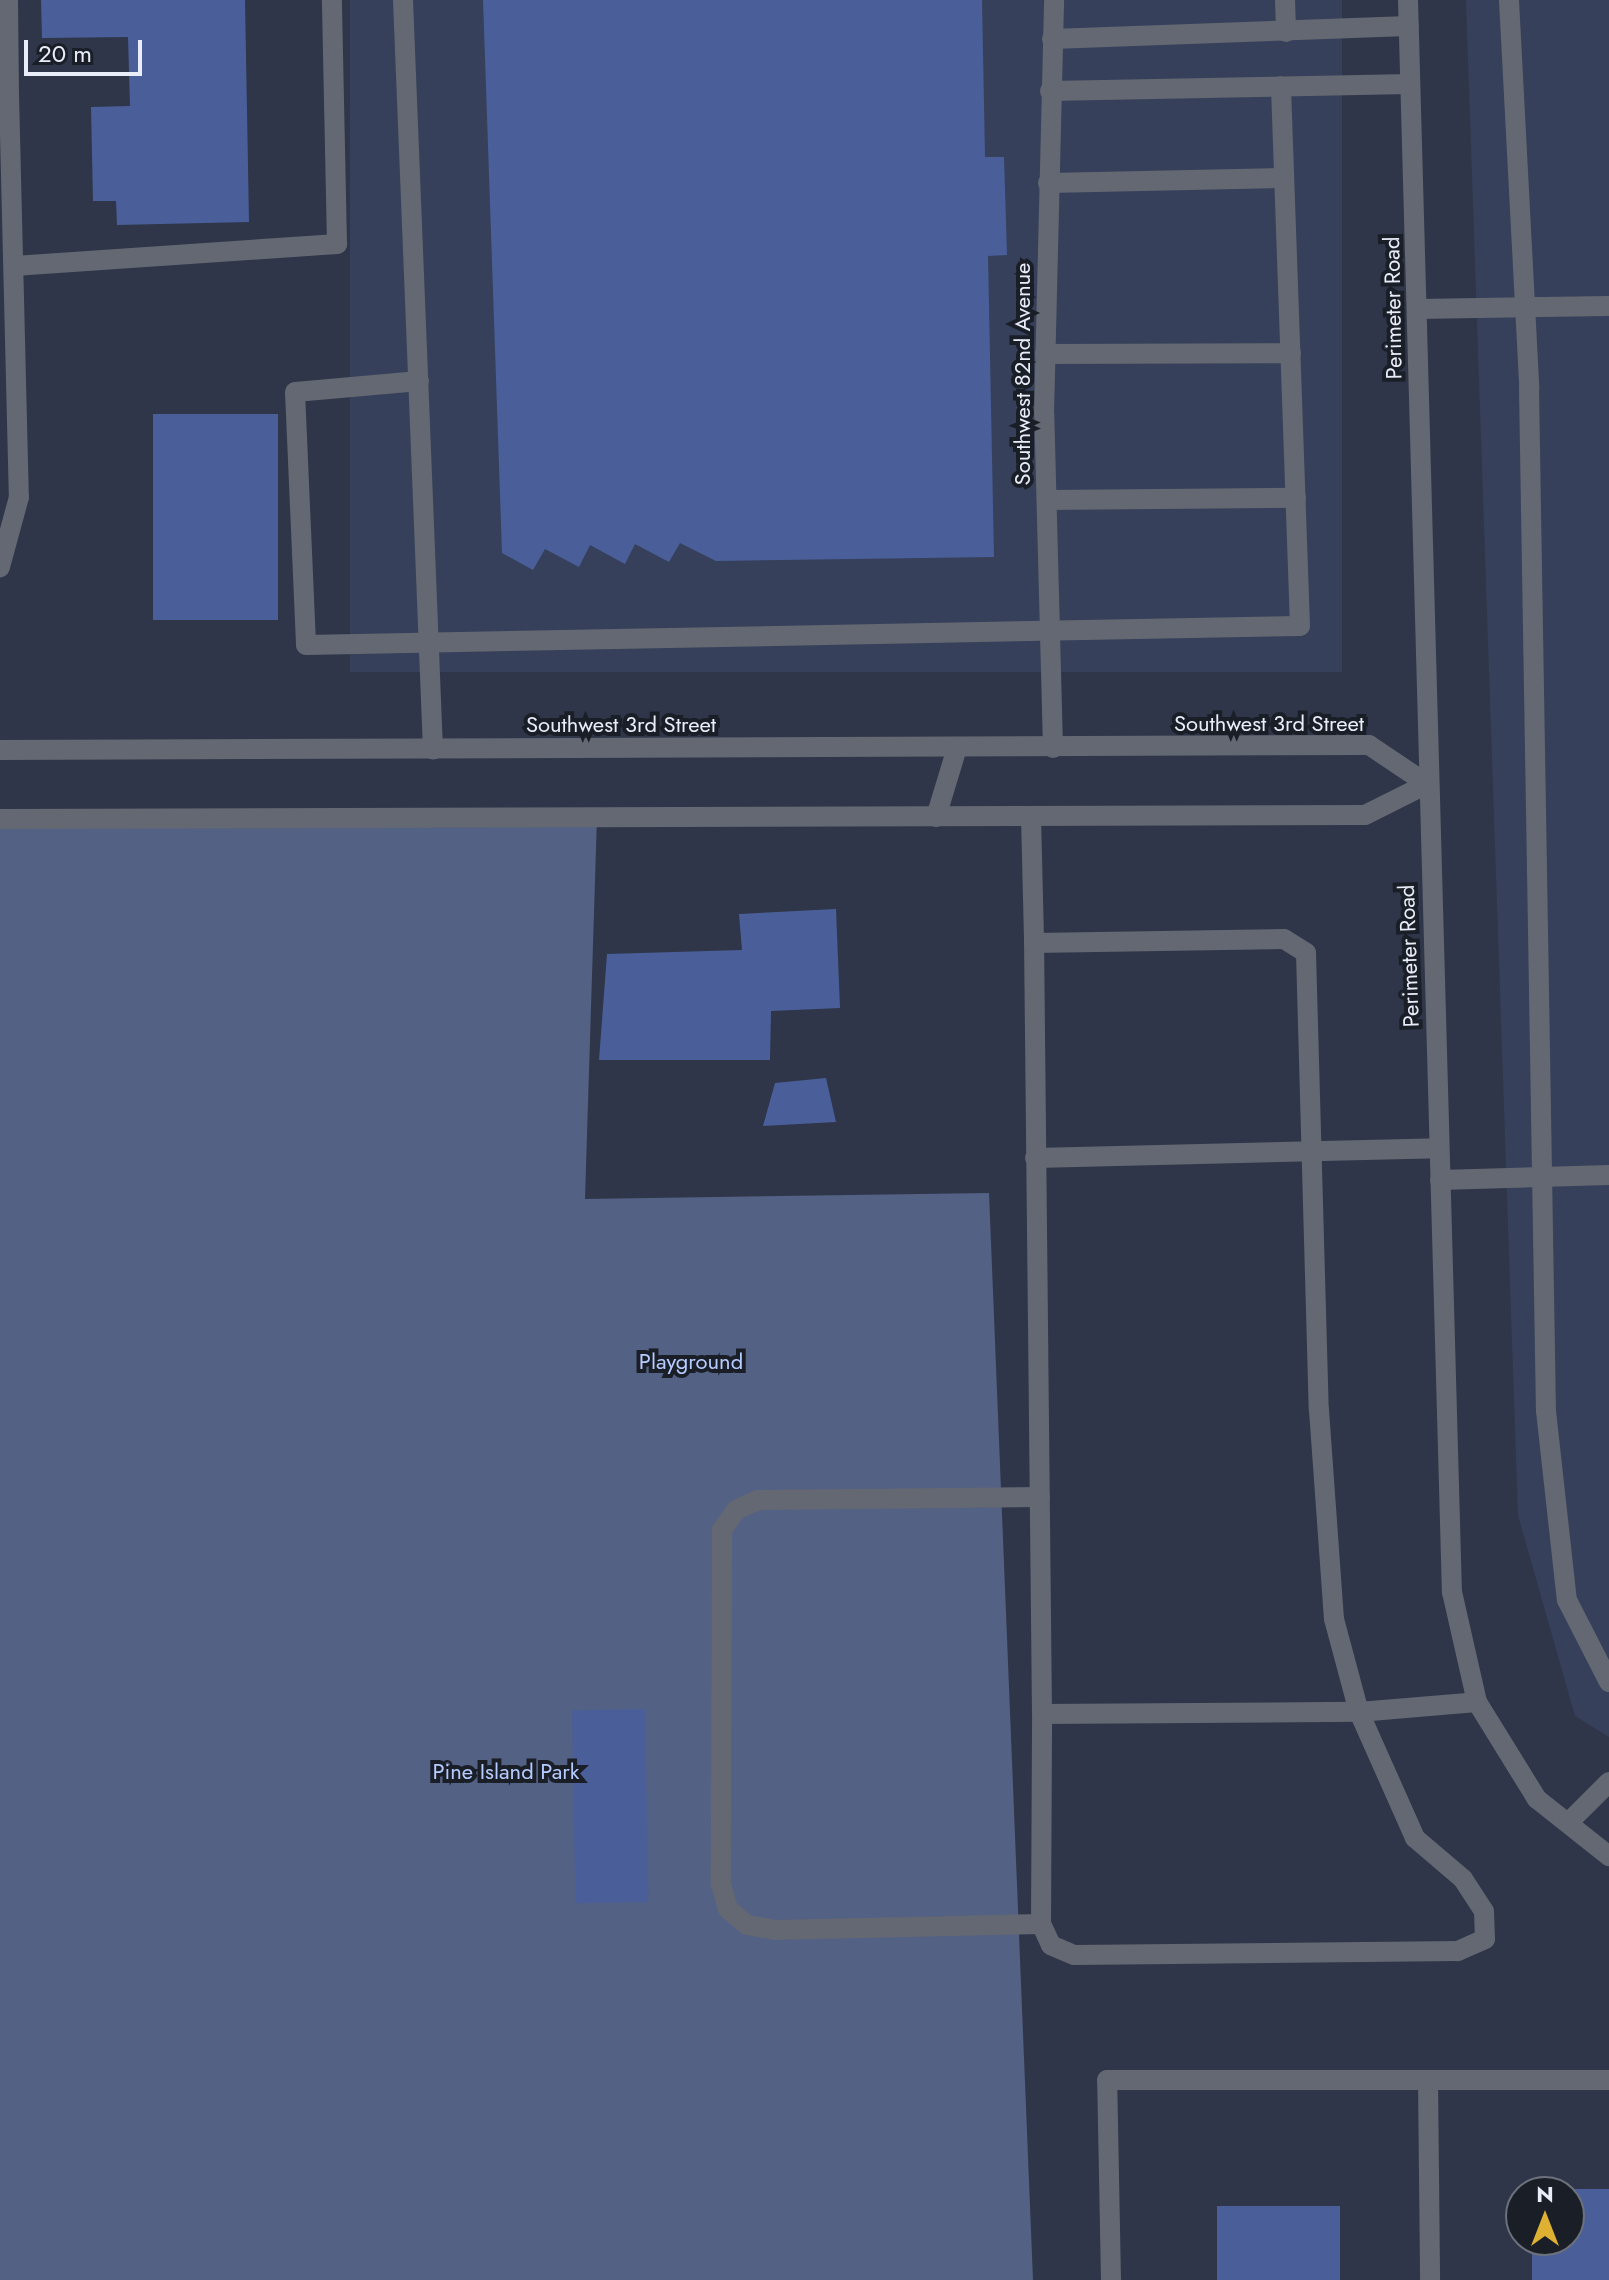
<!DOCTYPE html>
<html>
<head>
<meta charset="utf-8">
<style>
  body { margin:0 }
  #map { position:relative; width:1609px; height:2280px; overflow:hidden; background:#2f3649; font-family:Jost,sans-serif }
  div>[style] { position:absolute }
  .built>* { inset:0; background:#36405a; transform-origin:0 0 }
  .green>* { inset:0; background:#536184 }
  .building>* { inset:0; background:#4a5f99; transform-origin:0 0 }
  .minor>* { height:20px; margin:-10px; padding:0 10px; transform-origin:10px; border-radius:10px; background:#646872 }
  span { translate:-50% -50%; white-space:nowrap; text-align:center; line-height:1.15; -webkit-text-stroke:8px #1a1e27; paint-order:stroke }
  .street-label { font-size:22px; color:#e8edf9 }
  .park-label { font-size:22px; color:#b6cbff }
  .north { position:absolute; left:1505px; top:2176px; width:80px; height:80px; box-sizing:border-box; background:#1a1e27; border:2px solid #6c717b; border-radius:50%; rotate:0deg; font-size:22px; font-weight:700; line-height:32px; text-align:center; color:#e8edf9 }
  .north::after { content:''; display:block; margin:auto; width:28px; height:36px; background:#deb133; clip-path:polygon(50% 0,100% 100%,50% 72%,0 100%) }
  .scale { position:absolute; left:24px; top:40px; width:118px; height:36px; box-sizing:border-box; border:4px solid #e8edf9; border-top:0; padding-left:10px; font-size:24px; line-height:28px; white-space:nowrap; color:#e8edf9; -webkit-text-stroke:6px #1a1e27; paint-order:stroke }
</style>
</head>
<body>
<div id="map">
  <div class="built">
    <i style="left:350px;top:0;width:992px;height:672px"></i>
    <i style="clip-path:polygon(1466px 0,1609px 0,1609px 1737px,1575px 1716px,1518px 1515px)"></i>
  </div>
  <div class="green">
    <i style="clip-path:polygon(597px 817px,585px 1199px,989px 1193px,1033px 2280px,0 2280px,0 819px)"></i>
  </div>
  <div class="building">
    <i style="clip-path:polygon(41px 0,245px 0,249px 222px,117px 225px,116px 201px,93px 201px,91px 107px,130px 106px,128px 37px,42px 38px)"></i>
    <i style="clip-path:polygon(483px 0,982px 0,985px 157px,1004px 157px,1007px 255px,988px 256px,994px 557px,716px 561px,680px 543px,669px 562px,635px 544px,625px 564px,590px 545px,579px 567px,545px 549px,533px 570px,502px 553px)"></i>
    <i style="left:153px;top:414px;width:125px;height:206px"></i>
    <i style="clip-path:polygon(836px 909px,840px 1008px,771px 1011px,770px 1060px,599px 1060px,607px 954px,742px 950px,739px 914px)"></i>
    <i style="clip-path:polygon(826px 1078px,836px 1122px,763px 1126px,775px 1083px)"></i>
    <i style="left:645px;top:1709px;width:193px;height:73px;rotate:89deg"></i>
    <i style="clip-path:polygon(1569px 2189px,1609px 2189px,1609px 2280px,1532px 2280px,1532px 2240px,1569px 2240px)"></i>
    <i style="left:1217px;top:2206px;width:123px;height:74px"></i>
  </div>
  <div class="minor">
    <i style="left:8px;top:0;width:94px;rotate:89.4deg"></i>
    <i style="left:403px;top:0;width:750px;rotate:87.71deg"></i>
    <i style="left:1285px;top:0;width:32px;rotate:88deg"></i>
    <i style="left:1408px;top:0;width:1593px;rotate:88.42deg"></i>
    <i style="left:1452px;top:1592px;width:113px;rotate:77.2deg"></i>
    <i style="left:1477px;top:1702px;width:114px;rotate:58.3deg"></i>
    <i style="left:1537px;top:1799px;width:92px;rotate:38.4deg"></i>
    <i style="left:1509px;top:0;width:389px;rotate:87deg"></i>
    <i style="left:1529px;top:388px;width:1023px;rotate:89.05deg"></i>
    <i style="left:1546px;top:1411px;width:190px;rotate:83.7deg"></i>
    <i style="left:1567px;top:1600px;width:92px;rotate:62.9deg"></i>
    <i style="left:1052px;top:39px;width:357px;rotate:-2.1deg"></i>
    <i style="left:1050px;top:91px;width:360px;rotate:-1.1deg"></i>
    <i style="left:0;top:94px;width:9px"></i>
    <i style="left:9px;top:94px;width:403px;rotate:88.6deg"></i>
    <i style="left:19px;top:497px;width:73px;rotate:105.2deg"></i>
    <i style="left:1048px;top:183px;width:236px;rotate:-1.2deg"></i>
    <i style="left:14px;top:266px;width:324px;rotate:-3.9deg"></i>
    <i style="left:337px;top:244px;width:244px;rotate:-91.2deg"></i>
    <i style="left:1417px;top:309px;width:192px;rotate:-0.9deg"></i>
    <i style="left:1045px;top:354px;width:246px;rotate:-0.2deg"></i>
    <i style="left:419px;top:381px;width:124px;rotate:174.9deg"></i>
    <i style="left:295px;top:392px;width:253px;rotate:87.5deg"></i>
    <i style="left:306px;top:645px;width:994px;rotate:-1.1deg"></i>
    <i style="left:1300px;top:626px;width:540px;rotate:-92.02deg"></i>
    <i style="left:1047px;top:500px;width:249px;rotate:-0.5deg"></i>
    <i style="left:1053px;top:748px;width:334px;rotate:-91.5deg"></i>
    <i style="left:1044px;top:414px;width:414px;rotate:-88.6deg"></i>
    <i style="left:0;top:750px;width:1369px;rotate:-0.21deg"></i>
    <i style="left:1369px;top:745px;width:70px;rotate:33.9deg"></i>
    <i style="left:1031px;top:816px;width:127px;rotate:88.6deg"></i>
    <i style="left:936px;top:817px;width:72px;rotate:-73.1deg"></i>
    <i style="left:0;top:819px;width:1365px;rotate:-0.17deg"></i>
    <i style="left:1365px;top:815px;width:69px;rotate:-26.6deg"></i>
    <i style="left:1035px;top:1158px;width:404px;rotate:-1.4deg"></i>
    <i style="left:1440px;top:1180px;width:169px;rotate:-1.7deg"></i>
    <i style="left:1040px;top:1497px;width:282px;rotate:179.4deg"></i>
    <i style="left:758px;top:1500px;width:24px;rotate:156deg"></i>
    <i style="left:736px;top:1510px;width:24px;rotate:125deg"></i>
    <i style="left:722px;top:1530px;width:354px;rotate:90.2deg"></i>
    <i style="left:721px;top:1884px;width:26px;rotate:74deg"></i>
    <i style="left:728px;top:1909px;width:25px;rotate:40deg"></i>
    <i style="left:747px;top:1925px;width:27px;rotate:10deg"></i>
    <i style="left:774px;top:1930px;width:267px;rotate:-1.3deg"></i>
    <i style="left:1042px;top:1714px;width:771px;rotate:-90.59deg"></i>
    <i style="left:1034px;top:943px;width:250px;rotate:-0.9deg"></i>
    <i style="left:1284px;top:939px;width:26px;rotate:32deg"></i>
    <i style="left:1306px;top:953px;width:457px;rotate:88.4deg"></i>
    <i style="left:1319px;top:1410px;width:210px;rotate:85.9deg"></i>
    <i style="left:1334px;top:1619px;width:96px;rotate:75deg"></i>
    <i style="left:1359px;top:1712px;width:138px;rotate:66deg"></i>
    <i style="left:1415px;top:1838px;width:63px;rotate:40.5deg"></i>
    <i style="left:1463px;top:1879px;width:38px;rotate:57deg"></i>
    <i style="left:1484px;top:1911px;width:28px;rotate:88deg"></i>
    <i style="left:1485px;top:1939px;width:30px;rotate:156deg"></i>
    <i style="left:1458px;top:1951px;width:384px;rotate:179.4deg"></i>
    <i style="left:1074px;top:1955px;width:25px;rotate:-157deg"></i>
    <i style="left:1051px;top:1945px;width:23px;rotate:-115deg"></i>
    <i style="left:1041px;top:1924px;width:210px;rotate:-89.7deg"></i>
    <i style="left:1042px;top:1714px;width:317px;rotate:-0.4deg"></i>
    <i style="left:1359px;top:1712px;width:118px;rotate:-4.8deg"></i>
    <i style="left:1568px;top:1823px;width:58px;rotate:-45deg"></i>
    <i style="left:1428px;top:2080px;width:200px;rotate:89.4deg"></i>
    <i style="left:1111px;top:2280px;width:200px;rotate:-91.1deg"></i>
    <i style="left:1107px;top:2080px;width:502px"></i>
  </div>
  <div class="street-label">
    <span style="left:1393px;top:308px;rotate:-91deg">Perimeter Road</span>
    <span style="left:1023px;top:374px;rotate:-90deg">Southwest 82nd Avenue</span>
    <span style="left:1269px;top:724px">Southwest 3rd Street</span>
    <span style="left:621px;top:725px">Southwest 3rd Street</span>
    <span style="left:1409px;top:956px;rotate:-92deg">Perimeter Road</span>
  </div>
  <div class="park-label">
    <span style="left:691px;top:1362px">Playground</span>
    <span style="left:506px;top:1772px">Pine Island Park</span>
  </div>
  <div class="north">N</div>
  <div class="scale">20 m</div>
</div>
</body>
</html>
